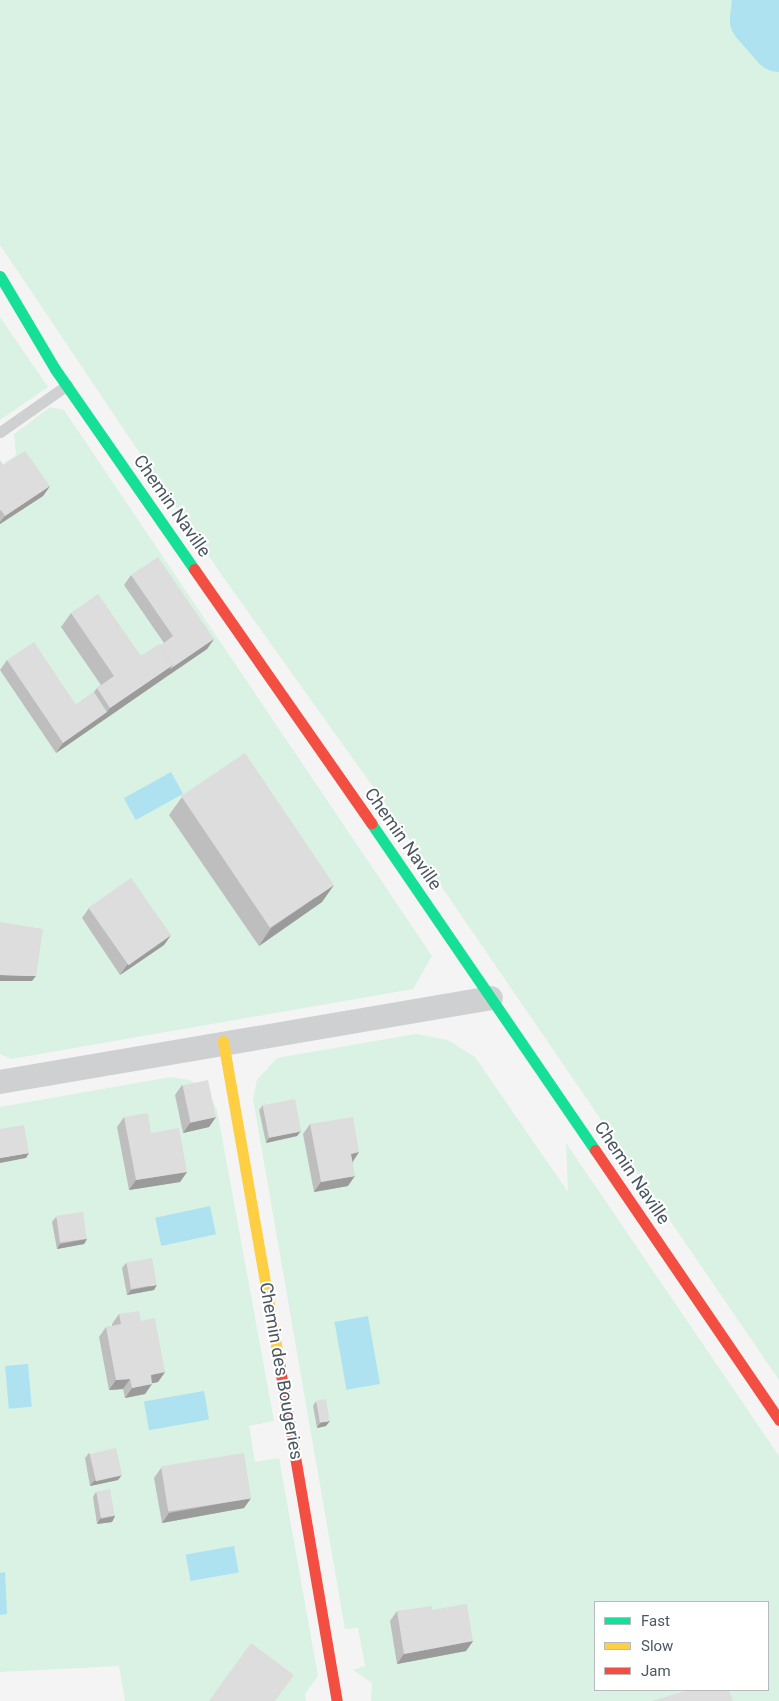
<!DOCTYPE html>
<html>
<head>
<meta charset="utf-8">
<style>
  body { margin:0 }
  #map { position:relative; width:779px; height:1701px; overflow:hidden; background:#f4f4f4; font-family:Roboto,sans-serif }
  div>[style] { position:absolute }
  .green>* { inset:0; background:#d9f2e3 }
  .water>* { inset:0; background:#aee2f0; transform-origin:0 0 }
  .river>* { height:54px; margin:-27px; padding:0 27px; transform-origin:27px; border-radius:27px; background:#aee2f0 }
  .lane>* { height:11px; margin:-5.5px; padding:0 5.5px; transform-origin:5.5px; border-radius:5.5px; background:#ced0d2 }
  .street>* { height:24px; margin:-12px; padding:0 12px; transform-origin:12px; border-radius:12px; background:#ced0d2 }
  .fast>* { height:11px; margin:-5.5px; padding:0 5.5px; transform-origin:5.5px; border-radius:5.5px; background:#16e098 }
  .slow>* { height:11px; margin:-5.5px; padding:0 5.5px; transform-origin:5.5px; border-radius:5.5px; background:#ffcf43 }
  .jam>* { height:11px; margin:-5.5px; padding:0 5.5px; transform-origin:5.5px; border-radius:5.5px; background:#f24e42 }
  .wall>* { inset:0; background:#bebebf }
  .shaded-wall>* { inset:0; background:#9b9b9b }
  .building>* { inset:0; background:#ddddde; transform-origin:0 0 }
  span { translate:-50% -50%; white-space:nowrap; text-align:center; line-height:1.15; -webkit-text-stroke:4px #fff; paint-order:stroke }
  .street-label { font-size:18px; color:#4a5661 }
  .legend { position:absolute; left:594px; top:1601px; width:175px; height:90px; box-sizing:border-box; background:#fff; border:1px solid #b7bbc0; margin:0; padding:6px 9px; list-style:none; font-size:15px; color:#4a5661 }
  .legend li { display:flex; align-items:center; gap:10px; height:25px }
  .legend b { width:25px; border:1px solid #b7bbc0 }
</style>
</head>
<body>
<div id="map">
  <div class="green">
    <i style="clip-path:polygon(0 0,779px 0,779px 1380px,381px 798px,221px 574px,0 245px)"></i>
    <i style="clip-path:polygon(0 317px,48px 387px,0 420px)"></i>
    <i style="clip-path:polygon(50px 407px,64px 410px,432px 956px,413px 989px,11px 1059px,0 1054px,0 466px,16px 455px,14px 434px)"></i>
    <i style="clip-path:polygon(evenodd,416px 1034px,448px 1040px,475px 1057px,568px 1192px,566px 1143px,779px 1456px,779px 1701px,371px 1701px,372px 1683px,353px 1670px,365px 1666px,358px 1628px,345px 1629px,253px 1099px,257px 1080px,277px 1058px,416px 1034px,595px 1602px,768px 1602px,768px 1690px,595px 1690px,595px 1602px)"></i>
    <i style="clip-path:polygon(171px 1077px,190px 1080px,201px 1087px,210px 1095px,217px 1110px,274px 1421px,249px 1426px,255px 1462px,279px 1458px,318px 1676px,305px 1694px,306px 1701px,125px 1701px,119px 1666px,0 1672px,0 1107px)"></i>
  </div>
  <div class="water">
    <i style="left:171px;top:772px;width:25px;height:54px;rotate:61deg"></i>
    <i style="left:210px;top:1206px;width:29px;height:56px;rotate:78deg"></i>
    <i style="left:368px;top:1316px;width:69px;height:34px;rotate:80deg"></i>
    <i style="left:28px;top:1364px;width:43px;height:23px;rotate:85deg"></i>
    <i style="left:204px;top:1391px;width:29px;height:61px;rotate:80deg"></i>
    <i style="left:234px;top:1546px;width:27px;height:49px;rotate:80deg"></i>
    <i style="clip-path:polygon(5px 1572px,7px 1614px,0 1615px,0 1573px)"></i>
  </div>
  <div class="river">
    <i style="left:759px;top:0;width:20px;rotate:96deg"></i>
    <i style="left:757px;top:20px;width:33px;rotate:49deg"></i>
  </div>
  <div class="lane">
    <i style="left:0;top:432px;width:82px;rotate:-35deg"></i>
  </div>
  <div class="street">
    <i style="left:0;top:1082px;width:498px;rotate:-9.7deg"></i>
  </div>
  <div class="fast">
    <i style="left:0;top:276px;width:108px;rotate:59.4deg"></i>
    <i style="left:55px;top:369px;width:244px;rotate:55.2deg"></i>
    <i style="left:371px;top:823px;width:396px;rotate:55.6deg"></i>
  </div>
  <div class="slow">
    <i style="left:223px;top:1041px;width:327px;rotate:80.1deg"></i>
  </div>
  <div class="jam">
    <i style="left:194px;top:569px;width:310px;rotate:55.1deg"></i>
    <i style="left:595px;top:1150px;width:327px;rotate:55.7deg"></i>
    <i style="left:279px;top:1363px;width:343px;rotate:80.3deg"></i>
  </div>
  <div class="wall">
    <i style="clip-path:polygon(0 461px,3px 465px,50px 486px,43px 496px,0 524px)"></i>
    <i style="clip-path:polygon(131px 575px,214px 639px,207px 649px,56px 753px,0 670px,7px 660px,76px 705px,94px 692px,97px 688px,101px 685px,61px 627px,71px 613px,141px 656px,160px 646px,164px 643px,124px 585px)"></i>
    <i style="clip-path:polygon(182px 797px,322px 902px,259px 946px,169px 815px)"></i>
    <i style="clip-path:polygon(89px 908px,171px 935px,164px 945px,120px 975px,82px 918px)"></i>
    <i style="clip-path:polygon(182px 1085px,216px 1117px,209px 1127px,183px 1133px,175px 1095px)"></i>
    <i style="clip-path:polygon(263px 1105px,301px 1131px,297px 1136px,266px 1143px,259px 1110px)"></i>
    <i style="clip-path:polygon(124px 1117px,151px 1133px,187px 1172px,180px 1182px,129px 1190px,117px 1127px)"></i>
    <i style="clip-path:polygon(310px 1124px,359px 1152px,353px 1162px,348px 1186px,314px 1192px,303px 1134px)"></i>
    <i style="clip-path:polygon(56px 1217px,87px 1239px,84px 1244px,57px 1249px,52px 1222px)"></i>
    <i style="clip-path:polygon(126px 1263px,154px 1290px,127px 1295px,122px 1268px)"></i>
    <i style="clip-path:polygon(119px 1314px,141px 1321px,165px 1372px,158px 1382px,152px 1383px,145px 1394px,125px 1398px,123px 1389px,109px 1390px,99px 1337px,106px 1327px,112px 1326px,112px 1324px)"></i>
    <i style="clip-path:polygon(316px 1401px,326px 1426px,317px 1428px,313px 1406px)"></i>
    <i style="clip-path:polygon(89px 1453px,118px 1480px,90px 1486px,85px 1458px)"></i>
    <i style="clip-path:polygon(161px 1468px,251px 1498px,244px 1508px,162px 1523px,154px 1478px)"></i>
    <i style="clip-path:polygon(96px 1492px,115px 1516px,112px 1522px,97px 1524px,93px 1497px)"></i>
    <i style="clip-path:polygon(432px 1610px,473px 1641px,466px 1651px,397px 1664px,390px 1621px,397px 1611px)"></i>
  </div>
  <div class="shaded-wall">
    <i style="clip-path:polygon(50px 486px,43px 496px,0 524px,0 522px,5px 516px)"></i>
    <i style="clip-path:polygon(214px 639px,207px 649px,163px 679px,170px 669px)"></i>
    <i style="clip-path:polygon(173px 665px,163px 679px,56px 753px,63px 743px,107px 712px,110px 708px)"></i>
    <i style="clip-path:polygon(334px 885px,322px 902px,259px 946px,271px 928px)"></i>
    <i style="clip-path:polygon(171px 935px,164px 945px,120px 975px,127px 965px)"></i>
    <i style="clip-path:polygon(0 975px,36px 976px,32px 981px,0 981px)"></i>
    <i style="clip-path:polygon(216px 1117px,209px 1127px,183px 1133px,190px 1123px)"></i>
    <i style="clip-path:polygon(301px 1131px,297px 1136px,266px 1143px,269px 1138px)"></i>
    <i style="clip-path:polygon(359px 1152px,352px 1162px,351px 1154px)"></i>
    <i style="clip-path:polygon(29px 1153px,26px 1158px,0 1163px,0 1158px)"></i>
    <i style="clip-path:polygon(187px 1172px,180px 1182px,129px 1190px,136px 1180px)"></i>
    <i style="clip-path:polygon(355px 1176px,348px 1186px,314px 1192px,321px 1182px)"></i>
    <i style="clip-path:polygon(87px 1239px,84px 1244px,57px 1249px,60px 1244px)"></i>
    <i style="clip-path:polygon(157px 1285px,154px 1290px,127px 1295px,131px 1290px)"></i>
    <i style="clip-path:polygon(165px 1372px,158px 1382px,144px 1385px,151px 1375px)"></i>
    <i style="clip-path:polygon(130px 1379px,123px 1389px,109px 1390px,116px 1380px)"></i>
    <i style="clip-path:polygon(152px 1384px,145px 1394px,125px 1398px,132px 1388px)"></i>
    <i style="clip-path:polygon(330px 1421px,326px 1426px,317px 1428px,320px 1423px)"></i>
    <i style="clip-path:polygon(122px 1475px,118px 1480px,90px 1486px,94px 1481px)"></i>
    <i style="clip-path:polygon(251px 1498px,244px 1508px,162px 1523px,169px 1513px)"></i>
    <i style="clip-path:polygon(115px 1516px,112px 1522px,97px 1524px,100px 1519px)"></i>
    <i style="clip-path:polygon(473px 1641px,466px 1651px,397px 1664px,404px 1654px)"></i>
  </div>
  <div class="building">
    <i style="clip-path:polygon(25px 451px,50px 486px,5px 516px,1px 510px,0 511px,0 461px,3px 465px)"></i>
    <i style="clip-path:polygon(158px 557px,214px 639px,170px 669px,173px 665px,160px 646px,173px 636px,131px 575px)"></i>
    <i style="clip-path:polygon(98px 594px,141px 656px,159px 644px,173px 665px,110px 708px,97px 688px,114px 676px,71px 613px)"></i>
    <i style="clip-path:polygon(34px 642px,76px 705px,94px 692px,107px 712px,63px 743px,7px 660px)"></i>
    <i style="left:245px;top:753px;width:159px;height:77px;rotate:56deg"></i>
    <i style="left:131px;top:878px;width:70px;height:52px;rotate:55deg"></i>
    <i style="clip-path:polygon(0 922px,43px 929px,36px 976px,0 975px)"></i>
    <i style="left:208px;top:1080px;width:38px;height:26px;rotate:78deg"></i>
    <i style="left:295px;top:1099px;width:33px;height:33px;rotate:79deg"></i>
    <i style="clip-path:polygon(148px 1113px,151px 1133px,179px 1128px,187px 1172px,136px 1180px,124px 1117px)"></i>
    <i style="clip-path:polygon(353px 1117px,359px 1152px,351px 1154px,355px 1176px,321px 1182px,310px 1124px)"></i>
    <i style="clip-path:polygon(24px 1125px,29px 1153px,0 1158px,0 1129px)"></i>
    <i style="left:83px;top:1212px;width:27px;height:27px;rotate:82deg"></i>
    <i style="left:152px;top:1258px;width:27px;height:26px;rotate:80deg"></i>
    <i style="clip-path:polygon(139px 1311px,141px 1321px,155px 1318px,165px 1372px,151px 1375px,152px 1384px,132px 1388px,130px 1379px,116px 1380px,106px 1327px,121px 1324px,119px 1314px)"></i>
    <i style="left:326px;top:1399px;width:22px;height:10px;rotate:80deg"></i>
    <i style="left:116px;top:1448px;width:28px;height:27px;rotate:77deg"></i>
    <i style="left:244px;top:1453px;width:46px;height:84px;rotate:81deg"></i>
    <i style="left:110px;top:1489px;width:27px;height:14px;rotate:80deg"></i>
    <i style="clip-path:polygon(467px 1604px,473px 1641px,404px 1654px,397px 1611px,432px 1606px,432px 1610px)"></i>
    <i style="clip-path:polygon(251px 1643px,294px 1675px,275px 1701px,209px 1701px)"></i>
    <i style="clip-path:polygon(688px 1690px,729px 1690px,733px 1701px,652px 1701px)"></i>
  </div>
  <div class="street-label">
    <span style="left:172px;top:506px;rotate:55deg">Chemin Naville</span>
    <span style="left:403px;top:839px;rotate:55deg">Chemin Naville</span>
    <span style="left:632px;top:1173px;rotate:56deg">Chemin Naville</span>
    <span style="left:281px;top:1371px;rotate:80deg">Chemin des Bougeries</span>
  </div>
  <ul class="legend">
  <li><b style="height:6px;background:#16e098"></b>Fast</li>
  <li><b style="height:6px;background:#ffcf43"></b>Slow</li>
  <li><b style="height:6px;background:#f24e42"></b>Jam</li>
  </ul>
</div>
</body>
</html>
